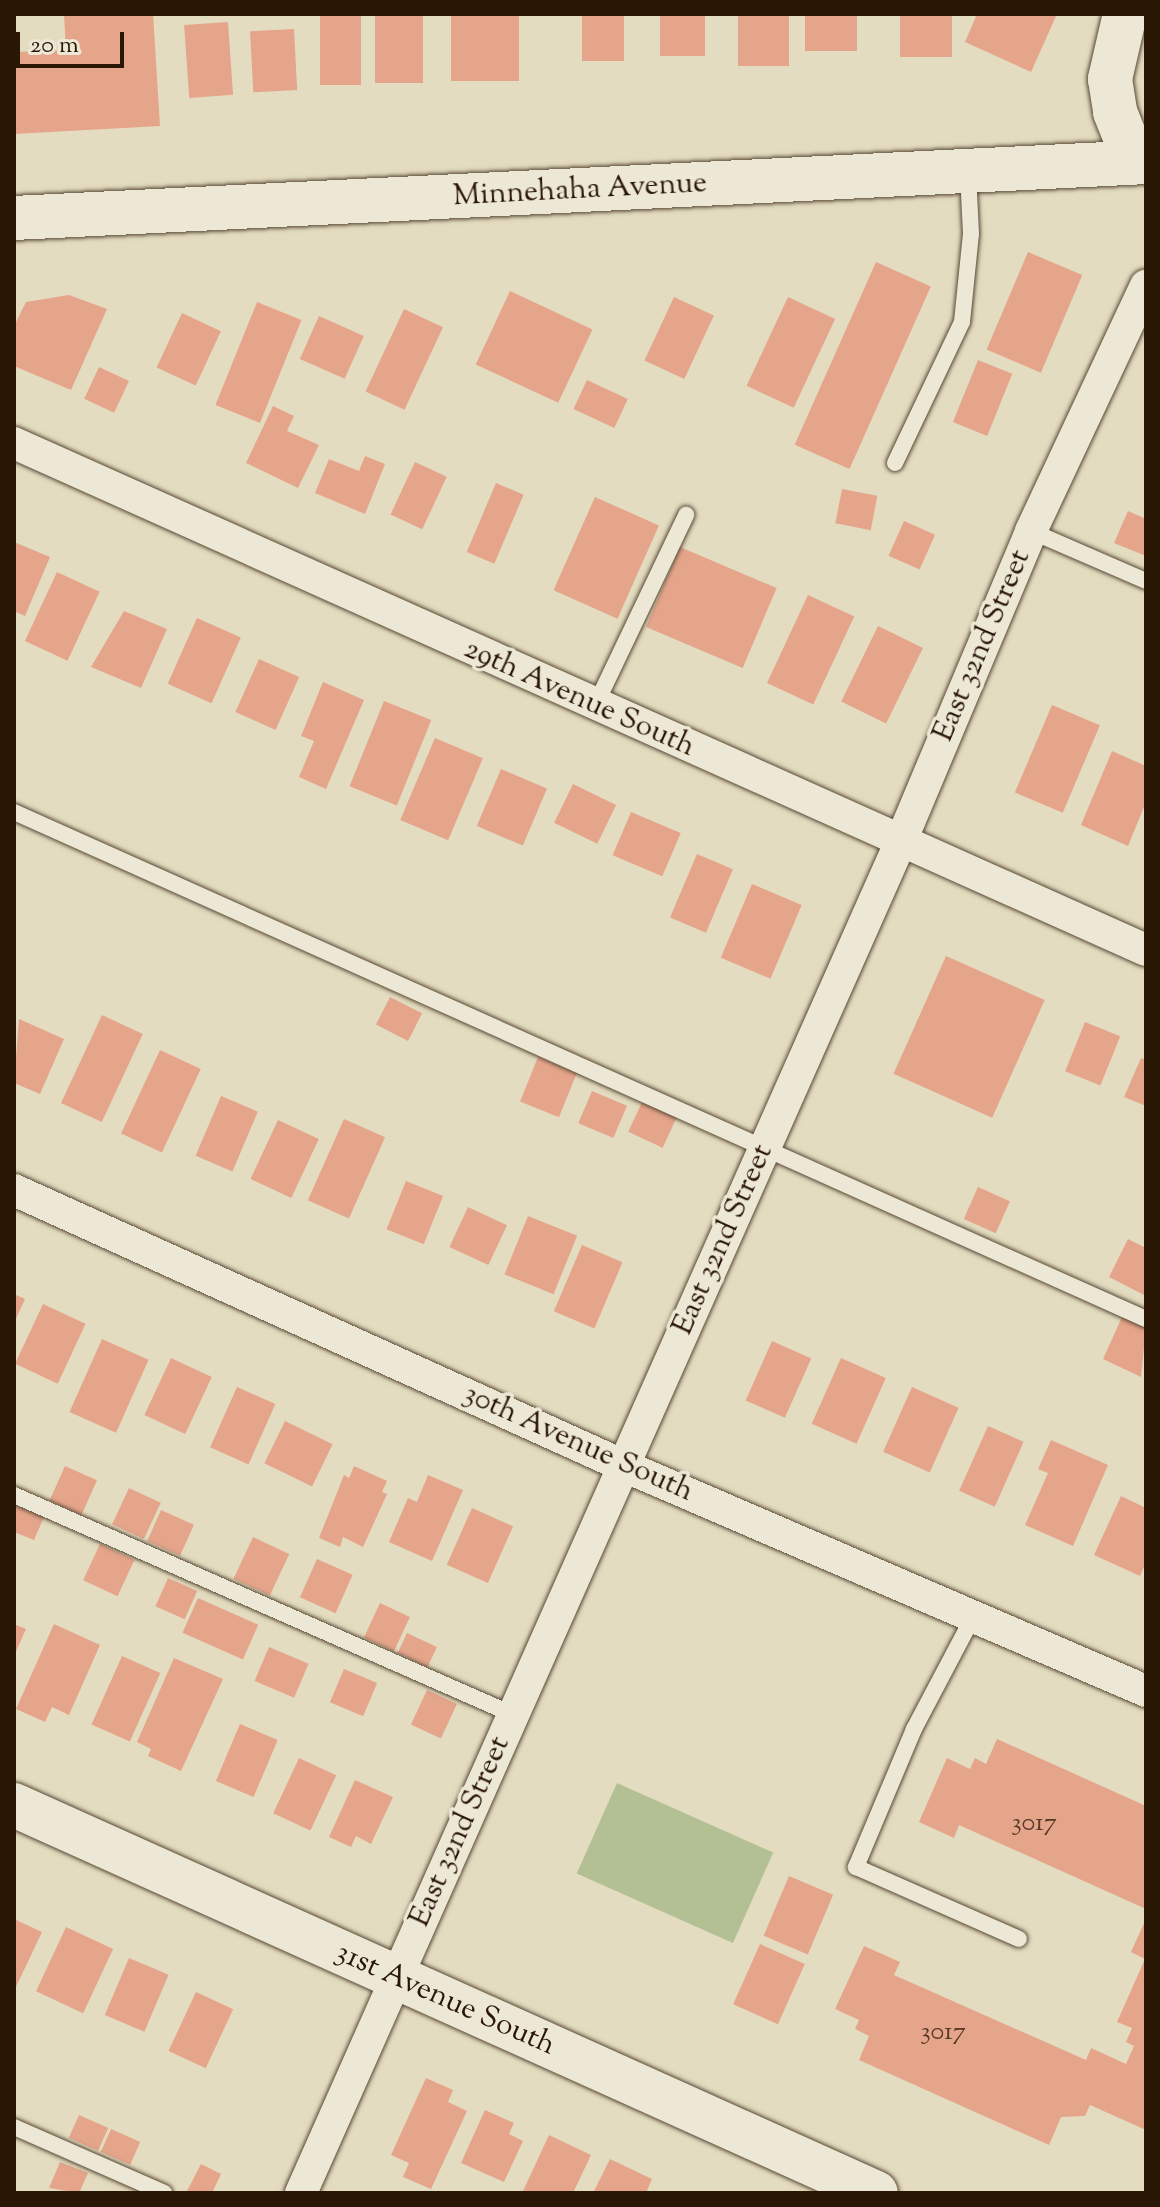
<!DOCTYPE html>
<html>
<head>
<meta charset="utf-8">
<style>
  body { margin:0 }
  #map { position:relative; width:1160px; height:2207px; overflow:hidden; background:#e4dcc0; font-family:"Sorts Mill Goudy",serif }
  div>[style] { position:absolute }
  .green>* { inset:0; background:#b2c093; transform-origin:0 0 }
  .building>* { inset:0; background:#e5a58b; transform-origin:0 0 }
  .roads { filter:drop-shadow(0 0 2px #584834) drop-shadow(0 0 2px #584834) }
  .lane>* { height:16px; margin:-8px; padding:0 8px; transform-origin:8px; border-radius:8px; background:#ede8d6 }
  .street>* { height:32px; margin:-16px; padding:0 16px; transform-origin:16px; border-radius:16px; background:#ede8d6 }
  .secondary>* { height:44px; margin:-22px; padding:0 22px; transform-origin:22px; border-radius:22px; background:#ede8d6 }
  span { translate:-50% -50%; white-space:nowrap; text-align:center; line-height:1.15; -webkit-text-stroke:7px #ede8d6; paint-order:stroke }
  .number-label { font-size:26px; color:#593a26 }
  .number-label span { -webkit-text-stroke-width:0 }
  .street-label { font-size:30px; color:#2a1605 }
  .frame { position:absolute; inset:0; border:16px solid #2a1605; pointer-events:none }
  .scale { position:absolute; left:16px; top:32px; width:108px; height:36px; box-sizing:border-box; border:4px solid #2a1605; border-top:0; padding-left:10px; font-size:24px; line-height:28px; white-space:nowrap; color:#2a1605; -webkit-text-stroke:6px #ede8d6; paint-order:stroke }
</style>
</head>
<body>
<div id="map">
  <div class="green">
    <i style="left:617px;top:1783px;width:171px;height:99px;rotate:24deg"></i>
  </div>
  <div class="building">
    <i style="clip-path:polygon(64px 14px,153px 14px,160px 126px,14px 134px,14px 52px,66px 50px)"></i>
    <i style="left:320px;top:14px;width:41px;height:71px"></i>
    <i style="left:375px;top:14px;width:48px;height:69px"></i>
    <i style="left:451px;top:14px;width:68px;height:67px"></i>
    <i style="left:582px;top:14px;width:42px;height:47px"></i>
    <i style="left:660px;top:14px;width:45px;height:42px"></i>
    <i style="left:738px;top:14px;width:51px;height:52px"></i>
    <i style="left:805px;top:14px;width:52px;height:37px"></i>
    <i style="left:900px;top:14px;width:52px;height:43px"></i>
    <i style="clip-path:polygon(977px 14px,1057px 14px,1031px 72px,965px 42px)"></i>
    <i style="left:228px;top:22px;width:73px;height:44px;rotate:86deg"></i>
    <i style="left:294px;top:29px;width:61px;height:44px;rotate:87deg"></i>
    <i style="left:1028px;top:252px;width:59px;height:106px;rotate:23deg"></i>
    <i style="left:876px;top:262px;width:60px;height:200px;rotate:24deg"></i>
    <i style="left:510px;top:291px;width:91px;height:81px;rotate:25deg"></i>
    <i style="clip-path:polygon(69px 295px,107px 309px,71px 390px,14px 366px,14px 326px,26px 302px)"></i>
    <i style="left:674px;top:297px;width:44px;height:70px;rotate:25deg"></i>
    <i style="left:788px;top:297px;width:52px;height:98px;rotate:25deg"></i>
    <i style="left:257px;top:302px;width:48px;height:111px;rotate:22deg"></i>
    <i style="left:404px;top:309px;width:43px;height:91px;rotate:25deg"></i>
    <i style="left:182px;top:313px;width:43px;height:60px;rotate:25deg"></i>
    <i style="left:319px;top:316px;width:49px;height:47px;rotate:24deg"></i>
    <i style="left:978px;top:360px;width:37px;height:67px;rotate:22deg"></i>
    <i style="left:99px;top:367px;width:33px;height:35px;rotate:25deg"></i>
    <i style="left:587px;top:380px;width:45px;height:32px;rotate:25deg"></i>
    <i style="clip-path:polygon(273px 406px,294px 416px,287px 431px,319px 445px,298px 488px,246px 463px)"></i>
    <i style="clip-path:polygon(365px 456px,385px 464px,365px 514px,315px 493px,329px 459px,359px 471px)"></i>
    <i style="left:415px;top:462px;width:35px;height:58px;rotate:25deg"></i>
    <i style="left:496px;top:483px;width:30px;height:75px;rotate:23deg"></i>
    <i style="left:842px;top:489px;width:36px;height:35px;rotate:11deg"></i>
    <i style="left:595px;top:497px;width:70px;height:102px;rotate:24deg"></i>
    <i style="clip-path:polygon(1128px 511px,1146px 519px,1146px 556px,1114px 543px)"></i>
    <i style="left:904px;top:521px;width:34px;height:38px;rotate:24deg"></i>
    <i style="clip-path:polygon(14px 542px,50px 557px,25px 616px,14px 611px)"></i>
    <i style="left:680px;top:547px;width:105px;height:87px;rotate:23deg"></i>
    <i style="left:57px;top:572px;width:47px;height:76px;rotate:25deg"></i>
    <i style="left:808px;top:595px;width:51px;height:97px;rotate:25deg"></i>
    <i style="clip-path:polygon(124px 611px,167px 629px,141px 688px,91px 667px)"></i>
    <i style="left:197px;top:618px;width:48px;height:72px;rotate:24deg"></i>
    <i style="left:878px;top:626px;width:50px;height:84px;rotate:26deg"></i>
    <i style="left:259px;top:659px;width:44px;height:58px;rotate:24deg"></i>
    <i style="clip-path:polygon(323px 682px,364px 700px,326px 789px,299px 777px,314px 741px,301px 736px)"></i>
    <i style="left:384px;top:701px;width:51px;height:92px;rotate:22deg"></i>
    <i style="left:1052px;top:705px;width:52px;height:95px;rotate:23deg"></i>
    <i style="left:435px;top:738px;width:52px;height:89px;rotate:23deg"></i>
    <i style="clip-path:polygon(1112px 751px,1146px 766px,1146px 802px,1128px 846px,1081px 825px)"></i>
    <i style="left:501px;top:769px;width:50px;height:62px;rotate:23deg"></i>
    <i style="left:573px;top:784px;width:48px;height:43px;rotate:26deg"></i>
    <i style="left:631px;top:812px;width:54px;height:47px;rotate:23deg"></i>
    <i style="left:697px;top:854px;width:39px;height:69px;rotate:23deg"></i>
    <i style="left:752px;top:884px;width:54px;height:80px;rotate:23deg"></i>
    <i style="left:946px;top:956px;width:108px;height:129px;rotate:24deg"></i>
    <i style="left:390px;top:997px;width:36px;height:31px;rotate:27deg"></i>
    <i style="left:102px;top:1015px;width:45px;height:97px;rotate:25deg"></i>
    <i style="clip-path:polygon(19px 1019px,64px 1039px,40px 1094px,14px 1083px)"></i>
    <i style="left:1085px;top:1022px;width:38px;height:53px;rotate:22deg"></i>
    <i style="left:160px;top:1050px;width:45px;height:92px;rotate:25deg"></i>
    <i style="left:538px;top:1057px;width:42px;height:48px;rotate:22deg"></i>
    <i style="clip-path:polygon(1141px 1058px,1146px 1060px,1146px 1106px,1124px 1097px)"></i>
    <i style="left:592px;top:1091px;width:38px;height:35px;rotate:23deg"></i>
    <i style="left:221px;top:1096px;width:40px;height:65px;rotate:23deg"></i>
    <i style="left:643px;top:1100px;width:38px;height:35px;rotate:25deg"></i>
    <i style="left:344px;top:1119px;width:45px;height:89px;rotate:24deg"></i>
    <i style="left:278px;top:1120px;width:45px;height:65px;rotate:25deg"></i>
    <i style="left:406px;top:1181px;width:40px;height:52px;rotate:22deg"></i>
    <i style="left:978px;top:1187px;width:35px;height:35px;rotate:24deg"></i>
    <i style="left:468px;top:1207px;width:43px;height:44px;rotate:25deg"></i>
    <i style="left:528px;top:1216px;width:53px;height:63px;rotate:22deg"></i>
    <i style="clip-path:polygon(1128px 1239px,1146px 1248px,1144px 1295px,1109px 1277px)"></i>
    <i style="left:582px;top:1245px;width:44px;height:72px;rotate:23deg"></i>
    <i style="clip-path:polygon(14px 1294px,25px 1299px,14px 1323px)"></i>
    <i style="left:43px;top:1304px;width:47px;height:66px;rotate:25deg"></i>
    <i style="clip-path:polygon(1122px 1317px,1146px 1328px,1141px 1377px,1103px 1359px)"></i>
    <i style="left:102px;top:1339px;width:51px;height:80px;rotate:24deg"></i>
    <i style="left:772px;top:1341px;width:43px;height:65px;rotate:24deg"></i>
    <i style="left:171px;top:1358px;width:45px;height:63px;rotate:25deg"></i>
    <i style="left:841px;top:1358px;width:49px;height:72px;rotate:24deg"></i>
    <i style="left:237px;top:1387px;width:42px;height:66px;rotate:24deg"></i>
    <i style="left:912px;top:1387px;width:51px;height:71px;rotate:24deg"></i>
    <i style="left:285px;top:1421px;width:53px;height:47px;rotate:26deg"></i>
    <i style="left:988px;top:1426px;width:39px;height:71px;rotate:24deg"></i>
    <i style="clip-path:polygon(1051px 1440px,1108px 1465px,1073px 1546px,1025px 1525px,1048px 1473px,1038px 1469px)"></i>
    <i style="left:65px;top:1466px;width:35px;height:38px;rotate:24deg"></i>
    <i style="clip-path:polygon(354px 1466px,387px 1481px,382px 1492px,387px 1494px,363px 1547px,343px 1537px,340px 1547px,319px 1538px,344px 1475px,349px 1478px)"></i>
    <i style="clip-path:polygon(428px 1475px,463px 1490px,432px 1561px,389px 1542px,408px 1498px,417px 1502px)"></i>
    <i style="left:129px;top:1488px;width:35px;height:40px;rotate:25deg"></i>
    <i style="clip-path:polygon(1121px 1496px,1146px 1508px,1146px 1562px,1140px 1576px,1094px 1555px)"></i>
    <i style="clip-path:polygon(14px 1505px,44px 1517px,34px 1540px,14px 1532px)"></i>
    <i style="left:472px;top:1508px;width:45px;height:62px;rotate:24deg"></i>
    <i style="left:161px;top:1510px;width:36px;height:34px;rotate:24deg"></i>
    <i style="left:253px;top:1537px;width:40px;height:46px;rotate:25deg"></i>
    <i style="left:100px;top:1544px;width:38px;height:40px;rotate:25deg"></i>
    <i style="left:317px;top:1559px;width:39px;height:42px;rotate:24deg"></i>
    <i style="left:168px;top:1578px;width:32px;height:31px;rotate:24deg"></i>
    <i style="left:198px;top:1598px;width:66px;height:38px;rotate:24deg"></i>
    <i style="left:380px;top:1603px;width:33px;height:38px;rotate:25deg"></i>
    <i style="clip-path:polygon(14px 1624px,26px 1629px,14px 1656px)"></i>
    <i style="clip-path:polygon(54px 1624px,100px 1645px,69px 1715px,52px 1707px,45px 1722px,16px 1709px)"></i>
    <i style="left:407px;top:1633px;width:33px;height:22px;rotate:25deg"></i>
    <i style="left:269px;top:1647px;width:43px;height:37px;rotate:23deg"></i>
    <i style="left:122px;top:1656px;width:42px;height:75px;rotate:24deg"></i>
    <i style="clip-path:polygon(174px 1658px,223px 1679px,181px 1771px,148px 1756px,151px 1749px,137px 1742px)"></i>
    <i style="left:344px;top:1669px;width:36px;height:36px;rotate:23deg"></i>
    <i style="left:427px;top:1690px;width:33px;height:38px;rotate:25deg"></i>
    <i style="left:240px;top:1724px;width:41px;height:62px;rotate:23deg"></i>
    <i style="clip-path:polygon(997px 1739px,1146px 1806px,1146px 1909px,959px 1825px,954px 1838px,919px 1822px,947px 1758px,970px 1769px,975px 1758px,986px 1764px)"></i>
    <i style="left:299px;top:1758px;width:41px;height:61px;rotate:25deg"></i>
    <i style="clip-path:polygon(355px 1780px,393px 1797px,371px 1844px,356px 1836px,351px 1847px,329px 1837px)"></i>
    <i style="left:789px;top:1876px;width:48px;height:65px;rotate:23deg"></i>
    <i style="clip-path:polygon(14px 1919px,42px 1932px,14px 1991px)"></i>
    <i style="clip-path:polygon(1146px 1919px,1146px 2130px,1090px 2105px,1085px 2116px,1061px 2117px,1049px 2145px,859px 2060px,869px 2036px,855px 2029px,859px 2020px,835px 2009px,864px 1946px,900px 1962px,894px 1975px,1086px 2060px,1091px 2048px,1126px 2064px,1134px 2046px,1126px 2042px,1132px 2028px,1117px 2022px,1145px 1959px,1131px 1952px)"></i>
    <i style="left:66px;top:1927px;width:52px;height:71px;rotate:25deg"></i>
    <i style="left:760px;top:1944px;width:49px;height:66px;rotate:24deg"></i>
    <i style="left:129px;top:1958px;width:43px;height:62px;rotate:23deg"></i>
    <i style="left:196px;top:1992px;width:41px;height:65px;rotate:25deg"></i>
    <i style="clip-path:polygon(426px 2078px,453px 2090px,448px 2102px,467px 2111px,431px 2189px,403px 2177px,409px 2163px,391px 2155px)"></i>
    <i style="clip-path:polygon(485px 2110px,514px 2123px,509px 2134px,523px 2141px,504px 2182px,461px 2163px)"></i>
    <i style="left:79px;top:2115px;width:32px;height:25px;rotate:24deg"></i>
    <i style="left:111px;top:2129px;width:32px;height:25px;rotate:24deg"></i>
    <i style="clip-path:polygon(549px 2135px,591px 2155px,573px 2193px,523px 2191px)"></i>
    <i style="clip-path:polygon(610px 2159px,652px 2179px,646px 2193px,593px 2193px)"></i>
    <i style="clip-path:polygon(60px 2162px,88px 2173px,79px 2193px,49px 2188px)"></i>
    <i style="clip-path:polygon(201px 2164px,221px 2174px,212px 2193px,187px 2191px)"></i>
  </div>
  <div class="roads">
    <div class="lane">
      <i style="left:895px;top:463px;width:156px;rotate:-64.6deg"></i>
      <i style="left:962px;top:322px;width:88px;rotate:-84.2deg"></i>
      <i style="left:971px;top:234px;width:61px;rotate:-92.8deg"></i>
      <i style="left:1031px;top:531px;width:125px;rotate:23.5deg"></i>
      <i style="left:595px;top:706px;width:212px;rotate:-64.5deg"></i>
      <i style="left:14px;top:812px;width:1240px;rotate:24.13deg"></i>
      <i style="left:14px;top:1495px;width:546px;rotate:23.75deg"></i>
      <i style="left:973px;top:1617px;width:127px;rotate:117.8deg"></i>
      <i style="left:914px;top:1729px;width:150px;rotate:112.8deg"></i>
      <i style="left:856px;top:1867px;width:178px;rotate:23.8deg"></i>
      <i style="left:14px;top:2127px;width:164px;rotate:23.7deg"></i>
    </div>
    <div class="street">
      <i style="left:14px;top:443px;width:1240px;rotate:24.13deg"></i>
      <i style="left:14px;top:1190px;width:670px;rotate:24.34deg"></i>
      <i style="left:624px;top:1466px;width:568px;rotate:23.32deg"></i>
      <i style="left:301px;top:2193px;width:1479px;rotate:-66.07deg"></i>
      <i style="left:901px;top:841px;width:336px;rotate:-67.2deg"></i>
      <i style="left:1031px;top:531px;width:271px;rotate:-64.9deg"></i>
    </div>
    <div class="secondary">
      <i style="left:1125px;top:14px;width:67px;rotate:103deg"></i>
      <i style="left:1110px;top:79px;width:33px;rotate:81deg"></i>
      <i style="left:1115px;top:112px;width:54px;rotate:68.2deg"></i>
      <i style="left:14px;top:218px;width:1133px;rotate:-2.83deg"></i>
      <i style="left:14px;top:1805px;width:945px;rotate:24.23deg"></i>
    </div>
  </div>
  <div class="number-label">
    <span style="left:1034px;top:1824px">3017</span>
    <span style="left:943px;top:2033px">3017</span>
  </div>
  <div class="street-label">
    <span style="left:580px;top:191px;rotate:-3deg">Minnehaha Avenue</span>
    <span style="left:983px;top:646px;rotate:-67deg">East 32nd Street</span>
    <span style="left:579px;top:699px;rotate:24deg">29th Avenue South</span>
    <span style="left:724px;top:1240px;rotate:-66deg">East 32nd Street</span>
    <span style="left:578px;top:1444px;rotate:24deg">30th Avenue South</span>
    <span style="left:461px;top:1832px;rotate:-66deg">East 32nd Street</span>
    <span style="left:445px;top:2000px;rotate:24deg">31st Avenue South</span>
  </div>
  <div class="frame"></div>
  <div class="scale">20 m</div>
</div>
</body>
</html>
